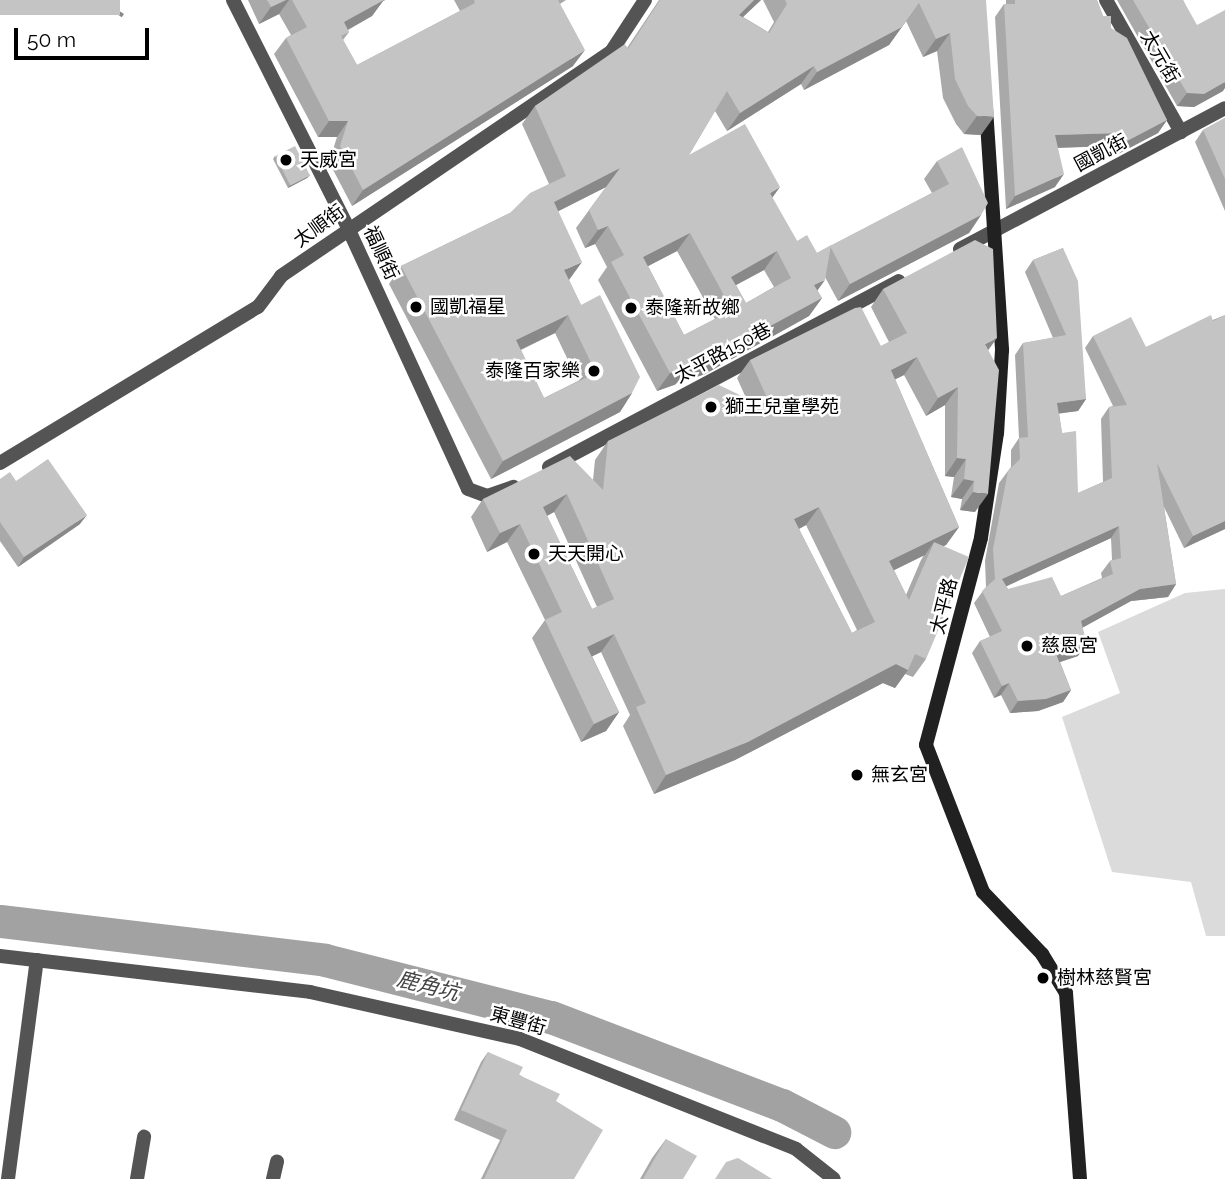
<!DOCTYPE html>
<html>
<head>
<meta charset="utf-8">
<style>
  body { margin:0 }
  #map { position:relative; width:1225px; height:1179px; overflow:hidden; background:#fff; font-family:Raleway,"Noto Sans TC",sans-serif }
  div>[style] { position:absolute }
  .green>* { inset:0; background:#dbdbdb }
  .river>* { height:33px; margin:-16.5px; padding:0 16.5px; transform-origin:16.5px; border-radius:16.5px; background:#a2a2a2 }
  .street>* { height:14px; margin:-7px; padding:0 7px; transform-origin:7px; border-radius:7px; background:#545454 }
  .secondary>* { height:14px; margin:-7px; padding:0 7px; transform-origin:7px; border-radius:7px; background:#212121 }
  .wall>* { inset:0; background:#a9a9a9 }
  .shaded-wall>* { inset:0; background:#898989; transform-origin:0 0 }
  .building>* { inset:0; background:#c4c4c4; transform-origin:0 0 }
  .dots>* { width:19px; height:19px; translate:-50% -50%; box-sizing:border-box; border:4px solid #fff; border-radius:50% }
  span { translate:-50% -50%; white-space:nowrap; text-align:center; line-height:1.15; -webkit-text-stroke:5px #fff; paint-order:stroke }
  .street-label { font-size:19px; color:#000 }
  .poi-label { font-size:19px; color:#000 }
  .left { translate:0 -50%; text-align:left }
  .right { translate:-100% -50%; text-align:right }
  .water-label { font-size:21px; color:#434343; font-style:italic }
  .scale { position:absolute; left:14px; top:28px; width:135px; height:32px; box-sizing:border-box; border:4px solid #000; border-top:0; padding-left:9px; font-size:21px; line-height:24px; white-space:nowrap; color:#000; -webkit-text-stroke:5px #fff; paint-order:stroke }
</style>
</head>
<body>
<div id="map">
  <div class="green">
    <i style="clip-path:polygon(1225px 589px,1225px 936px,1206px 936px,1191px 882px,1112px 872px,1062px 717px,1120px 693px,1098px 632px,1185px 593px)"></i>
  </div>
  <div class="river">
    <i style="left:0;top:921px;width:327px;rotate:6.8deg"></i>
    <i style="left:325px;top:960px;width:233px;rotate:14.2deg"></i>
    <i style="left:551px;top:1017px;width:247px;rotate:20.9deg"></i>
    <i style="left:782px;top:1105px;width:59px;rotate:27.4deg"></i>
  </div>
  <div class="street">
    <i style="left:233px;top:0;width:255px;rotate:63.2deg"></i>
    <i style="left:348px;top:228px;width:287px;rotate:65.3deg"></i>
    <i style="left:468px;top:489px;width:20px;rotate:20deg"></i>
    <i style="left:487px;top:496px;width:28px;rotate:-19deg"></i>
    <i style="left:1106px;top:0;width:152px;rotate:60.4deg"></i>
    <i style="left:960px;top:249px;width:300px;rotate:-28deg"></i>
    <i style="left:0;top:463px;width:301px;rotate:-31.2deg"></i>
    <i style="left:258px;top:307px;width:39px;rotate:-53deg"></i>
    <i style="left:281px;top:276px;width:399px;rotate:-34.2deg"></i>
    <i style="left:611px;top:52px;width:62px;rotate:-56.8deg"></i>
    <i style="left:549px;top:467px;width:396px;rotate:-28deg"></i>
    <i style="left:0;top:956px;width:312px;rotate:6.6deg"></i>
    <i style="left:310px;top:992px;width:215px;rotate:12.6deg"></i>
    <i style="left:520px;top:1039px;width:297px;rotate:21.7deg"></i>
    <i style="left:796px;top:1149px;width:48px;rotate:38.3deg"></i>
    <i style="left:8px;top:1179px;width:221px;rotate:-82.5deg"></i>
    <i style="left:137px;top:1179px;width:43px;rotate:-80.5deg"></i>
    <i style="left:273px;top:1179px;width:18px;rotate:-77deg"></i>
  </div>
  <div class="secondary">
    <i style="left:986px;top:108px;width:243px;rotate:86.2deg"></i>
    <i style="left:1002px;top:350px;width:83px;rotate:93.4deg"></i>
    <i style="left:997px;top:433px;width:106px;rotate:98.7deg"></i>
    <i style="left:981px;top:538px;width:214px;rotate:104.9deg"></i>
    <i style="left:926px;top:745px;width:158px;rotate:68.8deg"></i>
    <i style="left:983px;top:892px;width:86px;rotate:46.4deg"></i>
    <i style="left:1042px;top:954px;width:46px;rotate:58.4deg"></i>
    <i style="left:1066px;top:993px;width:187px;rotate:85.7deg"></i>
  </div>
  <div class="wall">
    <i style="clip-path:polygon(248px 0,385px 0,383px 1px,372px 16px,348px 30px,349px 32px,343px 40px,357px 65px,460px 11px,454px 0,566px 0,560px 4px,573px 66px,352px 206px,329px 162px,337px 137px,318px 137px,274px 54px,286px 38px,291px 35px,279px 14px,259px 24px)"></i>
    <i style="clip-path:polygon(evenodd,659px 0,761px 0,743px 17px,768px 32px,774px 22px,763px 0,986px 0,981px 135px,964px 134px,956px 124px,943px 98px,937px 51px,923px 57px,906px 21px,889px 45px,804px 90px,801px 84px,727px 131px,715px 111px,689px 155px,772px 198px,797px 241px,817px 253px,932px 193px,924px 179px,937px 161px,981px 215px,969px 233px,838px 301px,825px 277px,817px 290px,822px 298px,809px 316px,705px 374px,657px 391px,598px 280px,607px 267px,595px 244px,585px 248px,576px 228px,606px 187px,558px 211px,569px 280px,581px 305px,632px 393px,620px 412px,491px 479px,389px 284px,401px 266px,510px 213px,549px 184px,522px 124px,535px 106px,627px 48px,659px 0,677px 251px,715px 319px,684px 335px,648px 266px,677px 251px,659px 0,764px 270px,774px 287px,746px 303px,736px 285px,764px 270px,659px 0,555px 333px,578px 381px,544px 398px,521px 350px,555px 333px)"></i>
    <i style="clip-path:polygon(1006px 0,1097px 0,1103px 16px,1111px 28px,1167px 120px,1158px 133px,1116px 155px,1112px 146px,1058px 148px,1055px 187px,1006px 209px,995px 17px,1004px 4px,1006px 4px)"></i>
    <i style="clip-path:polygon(1117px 0,1183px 0,1223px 91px,1194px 107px,1177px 106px)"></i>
    <i style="clip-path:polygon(1225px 118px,1225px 211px,1195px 142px,1203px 130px)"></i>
    <i style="clip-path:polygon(275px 156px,310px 175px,307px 178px,288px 188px,273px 159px)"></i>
    <i style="clip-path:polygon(evenodd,1063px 248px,1086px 399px,1078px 411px,1059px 413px,1062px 433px,1078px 493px,1103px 482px,1101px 419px,1109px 407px,1113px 406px,1085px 348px,1093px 336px,1146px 347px,1225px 315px,1225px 529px,1184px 548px,1164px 507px,1176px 584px,1168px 597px,1131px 601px,1083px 627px,1078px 656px,1060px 662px,1071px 690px,1063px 702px,1038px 711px,1010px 713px,1001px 695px,994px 698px,972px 653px,980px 641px,990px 637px,974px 603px,986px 587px,985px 561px,999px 483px,1011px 467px,1011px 450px,1019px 438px,1015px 355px,1023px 343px,1053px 338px,1025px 272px,1033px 260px,1063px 248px,1111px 538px,1112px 560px,1110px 561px,1101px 573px,1102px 578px,1061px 596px,1008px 589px,1006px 586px,1111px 538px)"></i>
    <i style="clip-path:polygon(evenodd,883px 289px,988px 351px,975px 512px,960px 510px,962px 499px,951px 497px,954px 477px,945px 476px,945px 405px,926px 416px,904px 375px,895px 379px,959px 527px,946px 545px,943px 546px,926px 659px,913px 677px,905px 674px,895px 688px,883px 683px,735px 760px,654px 794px,623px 726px,630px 715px,601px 652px,592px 656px,619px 712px,606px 731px,581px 742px,532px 638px,545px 620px,507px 542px,487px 552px,471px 517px,483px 499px,593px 480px,595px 460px,608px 441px,746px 398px,737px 378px,750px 360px,881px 346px,889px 342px,871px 307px,883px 289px,554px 512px,597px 607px,592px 609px,547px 516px,554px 512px,883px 289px,806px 525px,857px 630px,852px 633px,799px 529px,806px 525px,883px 289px,924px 555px,921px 560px,906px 595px,894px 570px,924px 555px)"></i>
    <i style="clip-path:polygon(0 479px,80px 524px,18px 567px,0 541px)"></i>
    <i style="clip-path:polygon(488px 1052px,556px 1101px,574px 1179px,481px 1179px,500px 1140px,454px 1120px,481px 1062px)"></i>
    <i style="clip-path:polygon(666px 1139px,683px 1179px,640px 1179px,652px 1158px)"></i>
  </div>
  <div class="shaded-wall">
    <i style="clip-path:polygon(286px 0,289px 0,279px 14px,259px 24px,271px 7px)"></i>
    <i style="clip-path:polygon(374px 0,385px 0,383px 1px,372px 16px,333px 38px,344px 22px)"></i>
    <i style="clip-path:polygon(754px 0,761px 0,726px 33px,739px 15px)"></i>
    <i style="clip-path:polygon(919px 3px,889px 45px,804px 90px,817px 72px)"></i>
    <i style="left:124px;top:14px;width:4px;height:124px;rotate:124deg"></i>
    <i style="clip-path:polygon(950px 33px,937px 51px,923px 57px,936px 39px)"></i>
    <i style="clip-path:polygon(585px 50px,573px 66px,352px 206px,363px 190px)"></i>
    <i style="clip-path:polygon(814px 66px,801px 84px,727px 131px,740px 113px)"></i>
    <i style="clip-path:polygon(1225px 82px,1225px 88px,1223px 91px,1194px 107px,1177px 106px,1187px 93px)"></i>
    <i style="clip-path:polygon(977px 116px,994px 117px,981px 135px,964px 134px)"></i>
    <i style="clip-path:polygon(1167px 120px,1158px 133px,1116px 155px,1125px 142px)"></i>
    <i style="clip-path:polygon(329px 121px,348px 121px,337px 137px,318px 137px)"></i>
    <i style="clip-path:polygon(1121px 133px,1112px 146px,1046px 148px,1055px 135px)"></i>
    <i style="clip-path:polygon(620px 168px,608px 186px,541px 220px,554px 202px)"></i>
    <i style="clip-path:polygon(1064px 174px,1055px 187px,1006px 209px,1015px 196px)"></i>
    <i style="clip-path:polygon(310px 175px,307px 178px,288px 188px,290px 185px)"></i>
    <i style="clip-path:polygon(780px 187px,767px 205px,770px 193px)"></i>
    <i style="clip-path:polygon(981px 215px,969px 233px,838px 301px,850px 284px)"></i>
    <i style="clip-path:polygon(608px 226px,595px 244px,585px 248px,598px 230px)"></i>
    <i style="clip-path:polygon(690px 233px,677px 251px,631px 275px,643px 257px)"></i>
    <i style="clip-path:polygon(777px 251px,764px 270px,723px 292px,731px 277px)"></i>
    <i style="clip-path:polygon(582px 262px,569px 280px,564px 270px)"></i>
    <i style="clip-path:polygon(825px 280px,812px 298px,814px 285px)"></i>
    <i style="clip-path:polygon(822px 298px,809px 316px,705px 374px,657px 391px,670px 373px)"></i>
    <i style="clip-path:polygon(568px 315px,555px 333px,503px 358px,516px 340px)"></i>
    <i style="clip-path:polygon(997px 338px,984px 356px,985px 344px)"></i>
    <i style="clip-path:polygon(917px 357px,904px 375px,878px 388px,891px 370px)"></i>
    <i style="clip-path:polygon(958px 387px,945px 405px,926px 416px,938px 398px)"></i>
    <i style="clip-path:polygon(632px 393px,620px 412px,491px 479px,503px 461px)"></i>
    <i style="clip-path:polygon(1086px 399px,1078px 411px,1049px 415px,1057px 403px)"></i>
    <i style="clip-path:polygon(957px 458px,966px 459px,954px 477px,945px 476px)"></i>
    <i style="clip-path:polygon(964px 479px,974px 481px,962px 499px,951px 497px)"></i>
    <i style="clip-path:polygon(973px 492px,988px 494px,975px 512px,960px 510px)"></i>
    <i style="clip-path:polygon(567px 494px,554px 512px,530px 525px,543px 507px)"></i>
    <i style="clip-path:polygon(819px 507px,806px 525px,782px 538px,794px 519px)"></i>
    <i style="clip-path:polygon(87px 515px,80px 524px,18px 567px,24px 557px)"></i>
    <i style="clip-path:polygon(1225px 521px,1225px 529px,1184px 548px,1193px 536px)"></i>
    <i style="clip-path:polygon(520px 524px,507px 542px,487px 552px,500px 533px)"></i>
    <i style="clip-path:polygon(1119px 526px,1111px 538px,994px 592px,1002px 579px)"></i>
    <i style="clip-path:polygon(959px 527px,946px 545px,929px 553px,934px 542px,925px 555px,876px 579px,889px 561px)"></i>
    <i style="clip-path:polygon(1176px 584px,1168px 597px,1131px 601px,1073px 633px,1081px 621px,1140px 589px)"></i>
    <i style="clip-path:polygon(614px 634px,601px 652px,575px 665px,587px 647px)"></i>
    <i style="clip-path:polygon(1087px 644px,1078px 656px,1048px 666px,1056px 654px)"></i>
    <i style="clip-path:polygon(896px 664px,908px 670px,895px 688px,883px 683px,735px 760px,654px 794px,666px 775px)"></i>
    <i style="clip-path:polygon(1009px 683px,1001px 695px,994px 698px,1002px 686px)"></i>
    <i style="clip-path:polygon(1071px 690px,1063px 702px,1038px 711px,1010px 713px,1018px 701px)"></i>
    <i style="clip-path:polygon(619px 712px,606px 731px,581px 742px,594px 724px)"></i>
  </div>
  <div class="building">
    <i style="left:0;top:0;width:120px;height:15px"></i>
    <i style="clip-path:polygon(267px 0,286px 0,271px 7px)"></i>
    <i style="clip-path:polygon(292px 0,384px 0,344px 22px,349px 32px,341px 36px,357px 65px,475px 3px,474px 0,558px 0,585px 50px,363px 190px,340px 146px,348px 121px,329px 121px,286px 38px,307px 27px)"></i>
    <i style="clip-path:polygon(evenodd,660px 0,754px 0,739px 15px,769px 33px,787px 4px,785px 0,986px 0,994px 117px,977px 116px,968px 106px,955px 79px,950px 33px,936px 39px,919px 3px,902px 27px,817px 72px,814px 66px,740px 113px,727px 91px,689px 155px,745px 124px,780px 187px,770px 193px,797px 241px,807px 235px,817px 253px,831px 245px,825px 280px,814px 285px,822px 298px,717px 355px,670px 373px,611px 262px,624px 255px,608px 226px,598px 230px,589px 210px,620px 168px,554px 202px,582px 262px,564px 270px,581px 305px,600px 295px,640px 377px,632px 393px,503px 461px,401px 266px,510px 213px,530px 193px,566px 176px,535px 106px,625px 44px,628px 49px,660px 0,690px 233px,732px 310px,684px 335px,643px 257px,690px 233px,660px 0,777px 251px,791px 278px,746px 303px,731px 277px,777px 251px,660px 0,568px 315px,596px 373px,544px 398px,516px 340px,568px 315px)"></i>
    <i style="clip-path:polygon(1015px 0,1097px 0,1103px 16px,1111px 16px,1111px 28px,1127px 38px,1167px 120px,1125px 142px,1121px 133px,1055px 135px,1064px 174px,1015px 196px,1004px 4px,1015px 4px)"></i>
    <i style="clip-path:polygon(1133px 0,1183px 0,1197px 25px,1225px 10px,1225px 82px,1204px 94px,1187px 93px)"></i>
    <i style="clip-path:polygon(1225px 118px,1225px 179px,1203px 130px)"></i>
    <i style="left:295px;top:146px;width:33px;height:22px;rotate:63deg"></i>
    <i style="clip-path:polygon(962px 147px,988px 203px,981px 215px,850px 284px,830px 246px,949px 184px,937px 161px)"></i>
    <i style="clip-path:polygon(evenodd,975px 240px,993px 249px,997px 338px,985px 344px,999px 370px,988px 494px,973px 492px,974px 481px,964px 479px,966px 459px,957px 458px,958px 387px,938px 398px,917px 357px,891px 370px,959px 527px,889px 561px,909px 600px,934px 542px,969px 557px,926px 659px,915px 654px,908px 670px,896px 664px,748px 742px,666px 775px,636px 707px,646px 703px,614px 634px,587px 647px,619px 712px,594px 724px,545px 620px,562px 612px,520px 524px,500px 533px,483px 499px,570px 456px,603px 490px,608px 441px,719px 385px,773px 411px,750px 360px,855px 308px,861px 307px,881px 346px,907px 333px,883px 289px,975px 240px,567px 494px,614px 599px,592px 609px,543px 507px,567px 494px,975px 240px,819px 507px,875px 622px,852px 633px,794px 519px,819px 507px)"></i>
    <i style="clip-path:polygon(evenodd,1063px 248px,1078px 281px,1086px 399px,1057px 403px,1062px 433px,1076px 431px,1078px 493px,1112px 478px,1109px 407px,1127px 405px,1093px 336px,1131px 317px,1146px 347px,1211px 315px,1213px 321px,1225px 315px,1225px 521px,1193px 536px,1157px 463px,1176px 584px,1140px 589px,1081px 621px,1087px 644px,1056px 654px,1071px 690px,1046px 699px,1018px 701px,1009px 683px,1002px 686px,980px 641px,1002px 631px,982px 591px,995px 579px,993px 549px,1008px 471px,1020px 459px,1019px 438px,1028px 437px,1023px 343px,1066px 335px,1033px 260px,1063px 248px,1119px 526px,1121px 558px,1110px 561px,1113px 574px,1061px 596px,1052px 577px,1008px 589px,1002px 579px,1119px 526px)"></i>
    <i style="clip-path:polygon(48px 459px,87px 515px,24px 557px,0 522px,0 479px,10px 472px,16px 481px)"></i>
    <i style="clip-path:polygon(488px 1052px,523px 1067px,519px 1075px,560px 1094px,556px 1101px,603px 1130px,574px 1179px,484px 1179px,507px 1130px,461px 1110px)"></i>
    <i style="clip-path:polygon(666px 1139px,697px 1156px,683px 1179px,643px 1179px)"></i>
    <i style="clip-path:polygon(738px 1158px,772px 1179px,715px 1179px,726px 1162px)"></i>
  </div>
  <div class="dots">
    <i style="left:286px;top:160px;background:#000"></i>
    <i style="left:416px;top:307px;background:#000"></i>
    <i style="left:631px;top:308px;background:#000"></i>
    <i style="left:594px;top:371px;background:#000"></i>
    <i style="left:711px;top:407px;background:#000"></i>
    <i style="left:534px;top:554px;background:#000"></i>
    <i style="left:1027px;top:646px;background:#000"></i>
    <i style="left:857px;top:775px;background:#000"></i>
    <i style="left:1043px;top:978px;background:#000"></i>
  </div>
  <div class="street-label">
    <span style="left:1160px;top:57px;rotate:60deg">太元街</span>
    <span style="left:1101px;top:153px;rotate:-28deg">國凱街</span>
    <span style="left:319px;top:226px;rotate:-36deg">太順街</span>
    <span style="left:381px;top:253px;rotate:65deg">福順街</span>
    <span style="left:723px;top:353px;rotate:-28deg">太平路150巷</span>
    <span style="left:944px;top:606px;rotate:-76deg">太平路</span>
    <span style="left:518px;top:1021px;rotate:16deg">東豐街</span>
  </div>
  <div class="poi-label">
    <span class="left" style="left:300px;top:160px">天威宮</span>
    <span class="left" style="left:430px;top:307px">國凱福星</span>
    <span class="left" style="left:645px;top:308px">泰隆新故鄉</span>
    <span class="right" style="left:580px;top:371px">泰隆百家樂</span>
    <span class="left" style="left:725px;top:407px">獅王兒童學苑</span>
    <span class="left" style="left:548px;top:554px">天天開心</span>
    <span class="left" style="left:1041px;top:646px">慈恩宮</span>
    <span class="left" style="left:871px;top:775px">無玄宮</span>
    <span class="left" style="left:1057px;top:978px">樹林慈賢宮</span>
  </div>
  <div class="water-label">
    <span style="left:428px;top:986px;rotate:14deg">鹿角坑</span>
  </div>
  <div class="scale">50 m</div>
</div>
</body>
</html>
